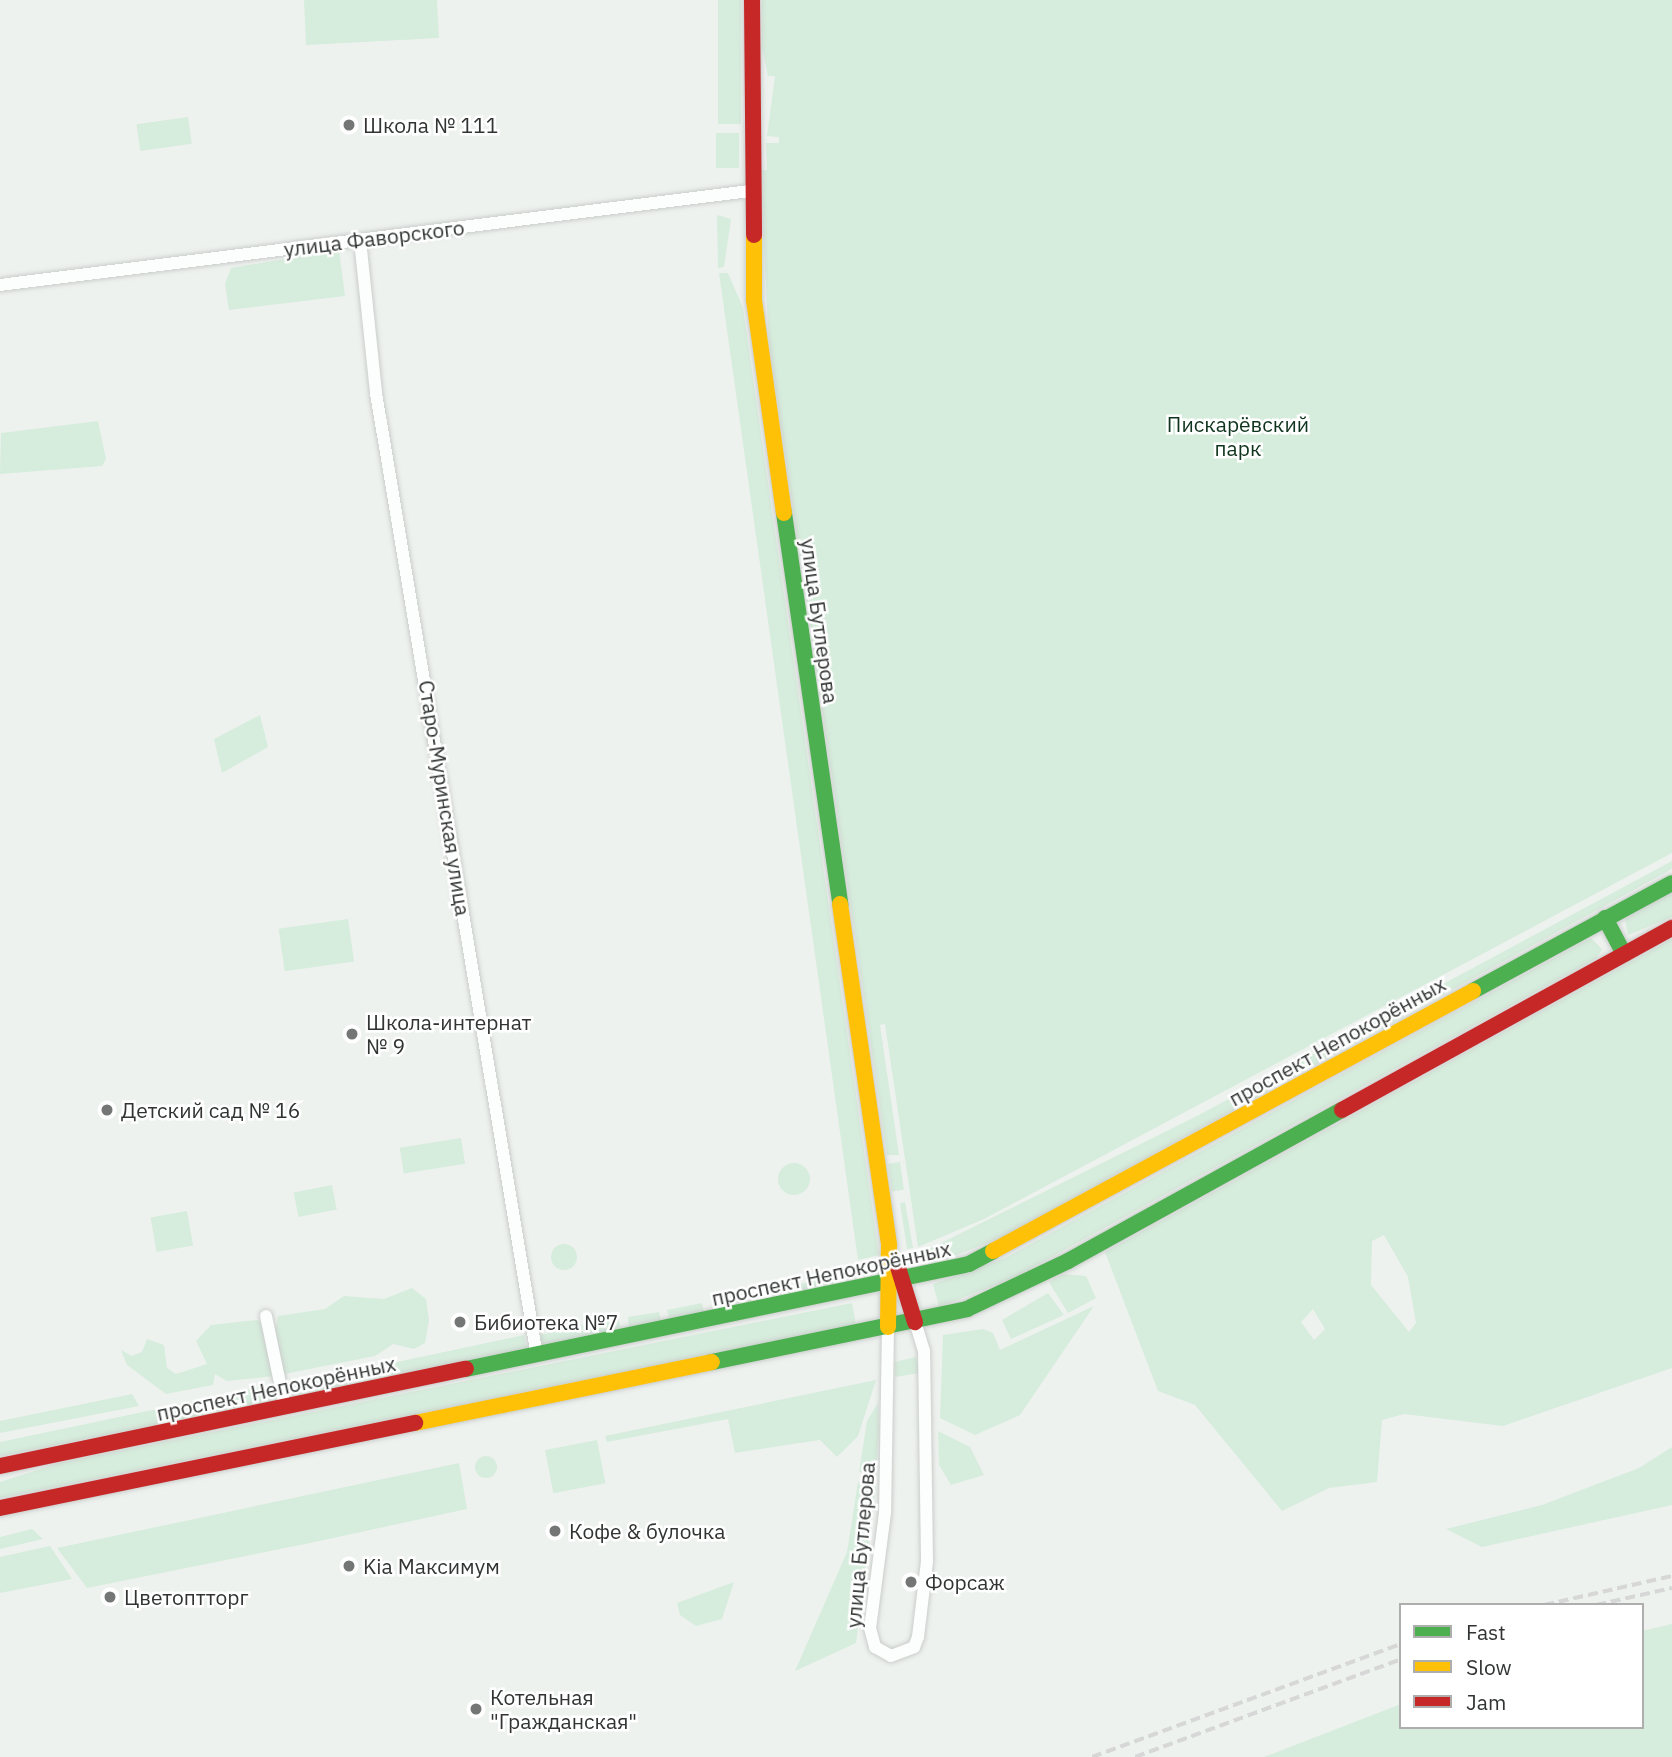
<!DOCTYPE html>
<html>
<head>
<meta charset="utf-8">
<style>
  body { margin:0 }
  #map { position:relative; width:1672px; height:1757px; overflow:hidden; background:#eef2ef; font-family:"IBM Plex Sans",sans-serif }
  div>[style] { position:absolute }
  .green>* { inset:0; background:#d6ecdc; transform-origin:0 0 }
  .round { border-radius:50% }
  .roads { filter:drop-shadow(0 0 2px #cacdcb) drop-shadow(0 0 2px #cacdcb) }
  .street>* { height:12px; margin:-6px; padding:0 6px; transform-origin:6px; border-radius:6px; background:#fcfdfd }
  .fast>* { height:16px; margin:-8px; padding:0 8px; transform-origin:8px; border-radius:8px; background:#4caf50 }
  .slow>* { height:16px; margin:-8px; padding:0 8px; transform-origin:8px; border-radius:8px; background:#ffc107 }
  .jam>* { height:16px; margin:-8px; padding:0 8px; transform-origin:8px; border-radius:8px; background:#c62828 }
  .rail>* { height:3.5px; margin-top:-1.75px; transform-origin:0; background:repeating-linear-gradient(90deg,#d6d7d6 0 10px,transparent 0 15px) }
  .dots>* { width:19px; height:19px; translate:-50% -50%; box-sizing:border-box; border:4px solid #fff; border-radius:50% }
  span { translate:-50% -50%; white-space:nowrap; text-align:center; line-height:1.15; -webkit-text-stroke:5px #fff; paint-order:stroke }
  .poi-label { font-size:21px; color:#313432 }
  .left { translate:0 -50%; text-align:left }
  .street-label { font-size:21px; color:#313432 }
  .park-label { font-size:21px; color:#0f341d }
  .legend { position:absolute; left:1399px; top:1603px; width:245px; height:126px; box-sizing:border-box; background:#fff; border:2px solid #adaead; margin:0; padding:9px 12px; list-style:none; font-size:21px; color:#313432 }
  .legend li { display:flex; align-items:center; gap:14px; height:35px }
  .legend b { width:35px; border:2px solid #adaead }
</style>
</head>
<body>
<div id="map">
  <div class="green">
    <i style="clip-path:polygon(304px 0,437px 0,439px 38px,306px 45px)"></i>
    <i style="left:718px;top:0;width:23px;height:124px"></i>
    <i style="clip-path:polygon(762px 0,1672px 0,1672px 853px,984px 1219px,918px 1247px,885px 1024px,880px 1025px,899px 1155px,887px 1155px,769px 343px,760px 170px,767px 170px,766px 143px,779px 143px,779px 137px,767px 136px,775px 76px,768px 76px,762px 47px)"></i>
    <i style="left:188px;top:117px;width:27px;height:52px;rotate:82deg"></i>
    <i style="left:716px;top:133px;width:23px;height:35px"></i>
    <i style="clip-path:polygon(717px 215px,731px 219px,724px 267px,718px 268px)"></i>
    <i style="clip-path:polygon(339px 250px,345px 296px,229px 310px,225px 284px,231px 268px)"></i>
    <i style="clip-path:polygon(719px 273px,728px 273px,743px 308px,879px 1255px,858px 1260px)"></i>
    <i style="clip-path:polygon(98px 421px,106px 459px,102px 466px,0 474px,1px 433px)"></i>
    <i style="clip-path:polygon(260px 715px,268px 747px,222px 773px,214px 739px)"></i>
    <i style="clip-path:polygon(1672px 861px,1672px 869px,1002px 1237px,929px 1266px,925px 1251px,1197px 1116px)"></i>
    <i style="clip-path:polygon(1672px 892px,1672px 917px,1628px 935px,1625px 919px)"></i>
    <i style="left:348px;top:919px;width:43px;height:70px;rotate:82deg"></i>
    <i style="clip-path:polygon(1591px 938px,1602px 949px,1597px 958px,1013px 1278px,939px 1307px,933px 1284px,1005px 1258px)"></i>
    <i style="clip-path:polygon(evenodd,1672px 939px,1672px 1368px,1503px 1426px,1404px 1414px,1382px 1420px,1377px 1482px,1329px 1488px,1282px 1511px,1195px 1405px,1158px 1391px,1105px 1252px,1672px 939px,1384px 1235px,1408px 1277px,1416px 1323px,1409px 1332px,1371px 1285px,1372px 1241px,1384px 1235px,1672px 939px,1313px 1309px,1325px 1329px,1314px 1340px,1301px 1322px,1313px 1309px)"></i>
    <i style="left:461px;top:1138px;width:26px;height:62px;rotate:81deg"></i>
    <i style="left:900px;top:1162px;width:28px;height:12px;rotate:82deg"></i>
    <i class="round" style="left:778px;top:1163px;width:32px;height:32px"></i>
    <i style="left:332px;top:1185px;width:25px;height:39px;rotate:79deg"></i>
    <i style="clip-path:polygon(905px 1202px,913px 1248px,907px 1249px,900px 1203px)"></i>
    <i style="left:187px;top:1211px;width:35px;height:37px;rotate:80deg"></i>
    <i class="round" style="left:551px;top:1244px;width:26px;height:26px"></i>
    <i style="clip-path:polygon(846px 1273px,848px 1285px,775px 1294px,774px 1290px)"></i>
    <i style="clip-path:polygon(1062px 1274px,1086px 1276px,1096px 1298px,1068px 1313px,1049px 1282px)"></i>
    <i style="clip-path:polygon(412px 1288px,426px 1299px,429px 1320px,425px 1343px,414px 1349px,393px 1344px,375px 1356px,274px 1376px,227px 1381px,215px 1374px,213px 1385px,166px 1394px,127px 1365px,121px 1350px,132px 1356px,142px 1352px,147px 1339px,164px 1345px,167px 1368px,176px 1374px,207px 1364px,196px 1341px,211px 1325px,257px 1320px,275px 1331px,278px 1316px,325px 1309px,344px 1296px,384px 1299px)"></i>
    <i style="clip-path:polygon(1048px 1293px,1064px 1315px,1011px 1339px,1002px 1320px)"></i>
    <i style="clip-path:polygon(702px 1303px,704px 1314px,629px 1329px,628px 1317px,659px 1312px,661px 1320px,669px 1318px,667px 1310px)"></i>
    <i style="clip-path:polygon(852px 1303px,856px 1325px,0 1498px,0 1482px,59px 1463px)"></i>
    <i style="clip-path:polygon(1094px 1306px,1020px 1415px,975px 1435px,940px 1418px,943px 1335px,983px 1329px,993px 1333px,1000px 1350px)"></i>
    <i style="left:618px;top:1317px;width:13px;height:82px;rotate:77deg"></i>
    <i style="left:524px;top:1335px;width:14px;height:244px;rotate:78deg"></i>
    <i style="clip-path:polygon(916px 1357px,919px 1373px,895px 1377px,895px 1362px)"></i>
    <i style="clip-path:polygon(876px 1380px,858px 1436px,837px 1457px,820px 1440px,735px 1453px,728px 1419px,607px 1442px,605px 1436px)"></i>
    <i style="clip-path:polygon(276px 1384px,279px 1400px,0 1456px,0 1442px)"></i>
    <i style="clip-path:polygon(132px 1394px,139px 1406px,0 1433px,0 1421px)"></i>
    <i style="clip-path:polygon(878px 1403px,879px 1431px,876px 1475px,859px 1472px,867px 1421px)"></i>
    <i style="clip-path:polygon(938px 1431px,970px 1447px,984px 1475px,951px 1485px,939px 1465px)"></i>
    <i style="left:597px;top:1440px;width:44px;height:53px;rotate:79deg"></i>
    <i style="clip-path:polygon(1672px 1447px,1672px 1505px,1482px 1547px,1446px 1529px,1542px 1505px,1639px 1468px)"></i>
    <i class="round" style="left:475px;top:1456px;width:22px;height:22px"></i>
    <i style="clip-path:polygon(459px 1463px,467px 1509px,310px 1543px,87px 1588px,57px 1548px)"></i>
    <i style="clip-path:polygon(858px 1482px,876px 1485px,856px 1643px,795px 1671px,847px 1552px)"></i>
    <i style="clip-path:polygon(32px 1529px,43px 1539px,0 1549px,0 1537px)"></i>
    <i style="clip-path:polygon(50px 1546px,72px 1579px,0 1593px,0 1557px)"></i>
    <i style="clip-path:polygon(734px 1582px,722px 1619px,696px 1626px,680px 1615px,677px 1603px)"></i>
    <i style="clip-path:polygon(1672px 1624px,1672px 1757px,1264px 1757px,1401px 1704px,1401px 1727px,1642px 1727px,1642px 1631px)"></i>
  </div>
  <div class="roads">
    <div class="street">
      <i style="left:360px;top:240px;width:154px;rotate:84deg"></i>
      <i style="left:376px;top:393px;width:976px;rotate:80.51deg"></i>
      <i style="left:0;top:285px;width:755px;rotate:-7.15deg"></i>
      <i style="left:266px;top:1316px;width:93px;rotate:78.2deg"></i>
      <i style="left:888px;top:1327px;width:186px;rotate:90.9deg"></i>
      <i style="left:885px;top:1513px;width:116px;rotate:97.4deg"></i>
      <i style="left:870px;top:1628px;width:20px;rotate:75deg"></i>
      <i style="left:875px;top:1647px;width:18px;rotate:29deg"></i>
      <i style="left:891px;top:1656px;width:25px;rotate:-21deg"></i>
      <i style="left:914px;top:1647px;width:11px;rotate:-68deg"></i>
      <i style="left:918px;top:1637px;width:77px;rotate:-83.2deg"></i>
      <i style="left:927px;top:1561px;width:210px;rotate:-90.8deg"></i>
      <i style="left:924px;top:1351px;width:30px;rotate:-107deg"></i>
    </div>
    <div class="fast">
      <i style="left:784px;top:513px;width:395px;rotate:81.8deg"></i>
      <i style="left:1605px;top:918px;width:41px;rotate:62.2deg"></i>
      <i style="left:1473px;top:991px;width:226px;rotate:-28.5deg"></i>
      <i style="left:712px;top:1362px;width:260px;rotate:-11.7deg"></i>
      <i style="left:967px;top:1309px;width:112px;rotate:-25.4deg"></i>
      <i style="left:1068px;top:1261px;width:313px;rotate:-28.9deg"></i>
      <i style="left:466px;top:1369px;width:514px;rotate:-11.79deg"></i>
      <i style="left:969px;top:1264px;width:27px;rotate:-28deg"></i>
    </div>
    <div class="slow">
      <i style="left:754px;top:235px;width:65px;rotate:90deg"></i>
      <i style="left:754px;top:300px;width:215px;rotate:82deg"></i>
      <i style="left:840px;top:904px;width:345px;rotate:81.8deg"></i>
      <i style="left:889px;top:1245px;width:82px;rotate:90.7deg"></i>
      <i style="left:993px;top:1251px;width:546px;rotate:-28.44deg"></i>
      <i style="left:415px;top:1423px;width:303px;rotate:-11.6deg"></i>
    </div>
    <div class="jam">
      <i style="left:752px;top:0;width:235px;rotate:89.5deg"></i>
      <i style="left:1342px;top:1110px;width:377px;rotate:-28.9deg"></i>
      <i style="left:897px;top:1264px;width:61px;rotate:72.8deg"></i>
      <i style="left:0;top:1466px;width:476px;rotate:-11.8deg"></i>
      <i style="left:0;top:1508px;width:424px;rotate:-11.6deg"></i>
    </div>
  </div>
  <div class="rail">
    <i style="left:1544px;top:1605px;width:131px;rotate:-12.8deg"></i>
    <i style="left:1596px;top:1605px;width:78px;rotate:-12.6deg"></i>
    <i style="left:1092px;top:1757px;width:329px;rotate:-20.1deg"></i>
    <i style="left:1135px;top:1757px;width:283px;rotate:-20.2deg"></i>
  </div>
  <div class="dots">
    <i style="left:349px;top:125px;background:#737674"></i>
    <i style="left:352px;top:1034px;background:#737674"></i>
    <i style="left:107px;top:1110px;background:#737674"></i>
    <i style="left:460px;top:1322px;background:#737674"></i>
    <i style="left:555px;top:1531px;background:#737674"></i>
    <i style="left:349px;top:1566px;background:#737674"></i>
    <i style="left:911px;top:1582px;background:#737674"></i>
    <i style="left:110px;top:1597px;background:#737674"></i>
    <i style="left:476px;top:1709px;background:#737674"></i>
  </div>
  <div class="poi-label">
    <span class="left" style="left:363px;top:125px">Школа № 111</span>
    <span class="left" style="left:366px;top:1034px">Школа-интернат<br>№ 9</span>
    <span class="left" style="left:121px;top:1110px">Детский сад № 16</span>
    <span class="left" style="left:474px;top:1322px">Бибиотека №7</span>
    <span class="left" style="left:569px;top:1531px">Кофе &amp; булочка</span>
    <span class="left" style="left:363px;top:1566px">Kia Максимум</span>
    <span class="left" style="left:925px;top:1582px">Форсаж</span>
    <span class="left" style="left:124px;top:1597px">Цветоптторг</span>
    <span class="left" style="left:490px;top:1709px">Котельная<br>"Гражданская"</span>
  </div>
  <div class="street-label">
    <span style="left:374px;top:238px;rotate:-7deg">улица Фаворского</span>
    <span style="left:820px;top:621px;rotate:82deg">улица Бутлерова</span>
    <span style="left:445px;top:798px;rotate:81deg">Старо-Муринская улица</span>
    <span style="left:1337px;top:1041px;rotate:-29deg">проспект Непокорённых</span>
    <span style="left:831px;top:1273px;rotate:-12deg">проспект Непокорённых</span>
    <span style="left:276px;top:1388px;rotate:-12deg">проспект Непокорённых</span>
    <span style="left:860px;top:1545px;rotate:-85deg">улица Бутлерова</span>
  </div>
  <div class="park-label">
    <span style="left:1238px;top:436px">Пискарёвский<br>парк</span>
  </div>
  <ul class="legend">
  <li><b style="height:9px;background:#4caf50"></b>Fast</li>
  <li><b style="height:9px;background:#ffc107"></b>Slow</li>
  <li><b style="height:9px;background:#c62828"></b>Jam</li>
  </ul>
</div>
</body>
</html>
